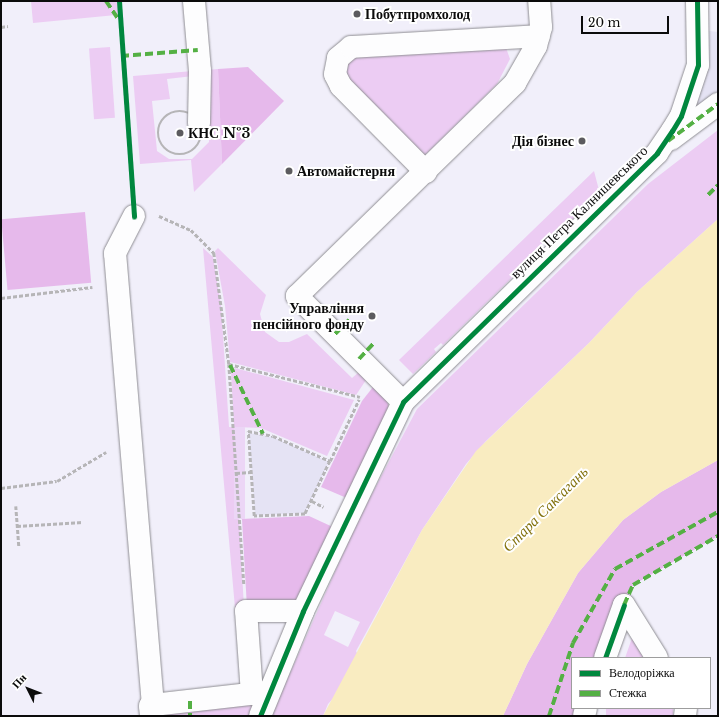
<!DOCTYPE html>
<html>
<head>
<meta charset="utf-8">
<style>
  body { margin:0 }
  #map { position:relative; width:719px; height:717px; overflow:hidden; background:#f1effa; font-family:"Libre Baskerville",serif }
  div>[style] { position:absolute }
  .green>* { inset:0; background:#ecccf3; transform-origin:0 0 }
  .forest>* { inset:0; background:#e6b9eb; transform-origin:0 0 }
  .pitch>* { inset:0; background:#ecd6f6; transform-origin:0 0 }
  .plaza>* { inset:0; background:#e5e3f4 }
  .water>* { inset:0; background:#f9ecc1 }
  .path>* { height:2.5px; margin-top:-1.25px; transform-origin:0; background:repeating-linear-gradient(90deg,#b6b5b7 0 4px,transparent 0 6px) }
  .path>.ring { margin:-1.25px; padding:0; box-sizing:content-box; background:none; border:2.5px solid #b6b5b7; border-radius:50% }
  .roads { filter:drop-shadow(0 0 1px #8f8e93) drop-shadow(0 0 1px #8f8e93) }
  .minor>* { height:22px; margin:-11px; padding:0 11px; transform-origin:11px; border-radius:11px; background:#fdfdfe }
  .quiet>* { height:4px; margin-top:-2px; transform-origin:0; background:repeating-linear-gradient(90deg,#54b044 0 8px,transparent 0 12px) }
  .cycleway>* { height:5px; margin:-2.5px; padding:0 2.5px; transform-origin:2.5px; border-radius:2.5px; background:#00873e }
  .dots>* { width:11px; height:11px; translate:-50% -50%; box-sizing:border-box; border:2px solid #fff; border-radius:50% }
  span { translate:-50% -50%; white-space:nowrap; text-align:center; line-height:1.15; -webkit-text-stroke:4px #fff; paint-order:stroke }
  .poi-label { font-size:14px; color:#0b0b0b; font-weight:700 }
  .left { translate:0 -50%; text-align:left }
  .right { translate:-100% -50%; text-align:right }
  .street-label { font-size:14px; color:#0b0b0b }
  .water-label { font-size:15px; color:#82710c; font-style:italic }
  .frame { position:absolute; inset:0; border:2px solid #0b0b0b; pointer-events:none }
  .legend { position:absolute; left:571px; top:657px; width:140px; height:52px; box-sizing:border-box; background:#fff; border:1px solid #9d9d9d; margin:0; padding:5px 7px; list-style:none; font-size:12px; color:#0b0b0b }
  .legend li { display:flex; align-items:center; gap:8px; height:20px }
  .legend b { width:20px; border:1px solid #9d9d9d }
  .north { position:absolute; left:8px; top:669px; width:40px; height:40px; -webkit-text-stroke:3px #fff; paint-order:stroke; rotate:312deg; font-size:11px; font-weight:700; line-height:16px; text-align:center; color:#0b0b0b }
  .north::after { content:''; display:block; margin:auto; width:14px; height:18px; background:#0b0b0b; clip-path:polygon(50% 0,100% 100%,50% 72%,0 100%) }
  .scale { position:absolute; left:581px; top:16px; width:88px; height:18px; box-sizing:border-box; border:2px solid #0b0b0b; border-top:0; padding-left:5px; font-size:12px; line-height:14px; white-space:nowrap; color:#0b0b0b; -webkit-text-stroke:3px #fff; paint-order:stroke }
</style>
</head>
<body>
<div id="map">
  <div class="green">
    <i style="clip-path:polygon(31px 1px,119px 1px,118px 20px,116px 15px,33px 23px)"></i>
    <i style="clip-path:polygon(505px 45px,510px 59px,497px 84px,420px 160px,344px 83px,348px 55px)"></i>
    <i style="left:110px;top:47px;width:71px;height:21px;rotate:86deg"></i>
    <i style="clip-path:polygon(218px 69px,222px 164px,194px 192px,191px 160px,140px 164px,133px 76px,193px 71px,193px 76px,167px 79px,170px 99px,152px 101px,157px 151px,169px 159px,192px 159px,209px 142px,207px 70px)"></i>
    <i style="clip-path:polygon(evenodd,718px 130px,718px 219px,637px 292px,589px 343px,486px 441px,466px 464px,422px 530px,356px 651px,363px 666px,328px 704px,323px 716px,271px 716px,357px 522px,417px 409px,648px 184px,718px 130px,335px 611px,360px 622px,348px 647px,324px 635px,335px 611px)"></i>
    <i style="clip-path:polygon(594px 171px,600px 194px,546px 244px,544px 242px,536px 250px,538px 252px,443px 345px,441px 343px,434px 349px,436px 352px,413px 374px,399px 360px)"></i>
    <i style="clip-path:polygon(203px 248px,213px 257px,221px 305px,229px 427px,234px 427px,231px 372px,235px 368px,354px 400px,327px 456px,261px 428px,234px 427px,244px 608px,235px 608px)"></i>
    <i style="clip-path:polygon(218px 248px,266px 295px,260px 314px,265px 332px,279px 342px,289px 342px,307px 334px,352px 378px,359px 372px,366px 380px,356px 395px,230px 362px,225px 306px,215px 251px)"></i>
    <i style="clip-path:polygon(632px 638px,644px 658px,625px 658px)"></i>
    <i style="clip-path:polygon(262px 696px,255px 716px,155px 716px)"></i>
    <i style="left:606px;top:708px;width:67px;height:9px"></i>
  </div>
  <div class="forest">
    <i style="clip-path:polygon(248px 67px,284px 101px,222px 164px,218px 69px)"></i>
    <i style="left:85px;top:212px;width:71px;height:84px;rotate:85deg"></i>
    <i style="clip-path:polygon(373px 387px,387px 400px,389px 409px,349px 499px,321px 487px,362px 401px)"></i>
    <i style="clip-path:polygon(718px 460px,718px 536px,633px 585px,605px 658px,572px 658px,572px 708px,586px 708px,584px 716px,503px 716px,527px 664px,578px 573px,623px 520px,661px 492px)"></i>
    <i style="clip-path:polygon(309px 516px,335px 528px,299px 607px,247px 608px,242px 519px)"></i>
  </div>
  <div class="pitch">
    <i style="left:234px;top:427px;width:11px;height:92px"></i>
  </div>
  <div class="plaza">
    <i style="clip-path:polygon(701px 30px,718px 32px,718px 103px,676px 128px)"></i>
    <i style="clip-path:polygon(249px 433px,273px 437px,329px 462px,305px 513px,255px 515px)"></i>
  </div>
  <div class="water">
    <i style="clip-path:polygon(718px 219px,718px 460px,661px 492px,623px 520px,578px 573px,527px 664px,503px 716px,323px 716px,422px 530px,476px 451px,589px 343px,637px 292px)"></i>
  </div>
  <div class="path">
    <i style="left:1px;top:27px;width:7px;rotate:-8deg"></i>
    <i class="ring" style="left:158px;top:111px;width:41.5px;height:41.5px"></i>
    <i style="left:159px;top:216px;width:35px;rotate:24deg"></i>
    <i style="left:191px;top:230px;width:33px;rotate:45deg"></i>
    <i style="left:214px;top:253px;width:112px;rotate:82.3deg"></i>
    <i style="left:229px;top:364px;width:135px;rotate:14.1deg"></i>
    <i style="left:1px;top:298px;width:92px;rotate:-6.9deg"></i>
    <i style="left:229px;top:364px;width:222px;rotate:86.1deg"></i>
    <i style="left:248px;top:431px;width:25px;rotate:11deg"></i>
    <i style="left:273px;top:436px;width:62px;rotate:23.7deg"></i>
    <i style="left:330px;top:461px;width:59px;rotate:115.3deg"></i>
    <i style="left:305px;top:514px;width:51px;rotate:177.8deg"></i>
    <i style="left:254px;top:516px;width:85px;rotate:-94deg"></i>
    <i style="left:330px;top:461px;width:68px;rotate:-64.9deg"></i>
    <i style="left:236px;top:473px;width:15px;rotate:-4deg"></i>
    <i style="left:1px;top:488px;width:56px;rotate:-7.1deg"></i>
    <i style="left:57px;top:481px;width:57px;rotate:-30.6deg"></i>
    <i style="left:312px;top:501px;width:13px;rotate:27deg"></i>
    <i style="left:16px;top:506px;width:40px;rotate:85.7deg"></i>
    <i style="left:17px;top:526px;width:66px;rotate:-3.5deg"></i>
  </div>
  <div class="roads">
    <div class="minor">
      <i style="left:194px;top:1px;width:70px;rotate:85.1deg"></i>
      <i style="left:200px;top:71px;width:52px;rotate:91.1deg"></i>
      <i style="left:671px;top:139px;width:59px;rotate:-36.7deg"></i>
      <i style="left:426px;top:172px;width:121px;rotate:-134.7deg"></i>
      <i style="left:341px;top:86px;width:13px;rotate:-117deg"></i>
      <i style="left:335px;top:74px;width:16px;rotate:-79deg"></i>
      <i style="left:338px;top:58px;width:17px;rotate:-40deg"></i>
      <i style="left:351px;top:47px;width:188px;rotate:-3.3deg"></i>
      <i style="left:134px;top:216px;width:42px;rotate:117.2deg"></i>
      <i style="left:115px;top:253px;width:454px;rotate:85.2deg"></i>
      <i style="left:153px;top:705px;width:3px;rotate:162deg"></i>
      <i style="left:150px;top:706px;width:10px;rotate:84deg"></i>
      <i style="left:403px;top:402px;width:150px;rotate:-135deg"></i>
      <i style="left:297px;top:296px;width:305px;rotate:-44.3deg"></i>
      <i style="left:515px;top:83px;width:43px;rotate:-60.4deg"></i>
      <i style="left:536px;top:46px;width:20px;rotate:-75deg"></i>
      <i style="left:541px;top:27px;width:26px;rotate:-94deg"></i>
      <i style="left:624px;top:605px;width:62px;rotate:58.1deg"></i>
      <i style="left:605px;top:658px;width:56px;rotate:-70.3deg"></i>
      <i style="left:252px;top:694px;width:83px;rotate:-94.1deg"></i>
      <i style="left:246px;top:611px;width:57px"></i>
      <i style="left:153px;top:705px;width:115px;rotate:-6.5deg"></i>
      <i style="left:260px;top:716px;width:113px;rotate:-67.7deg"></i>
      <i style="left:303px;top:611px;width:232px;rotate:-64.4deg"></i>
      <i style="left:403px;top:402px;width:356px;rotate:-44.4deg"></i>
      <i style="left:657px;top:153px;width:27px;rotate:-56deg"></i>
      <i style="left:672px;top:131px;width:17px;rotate:-59deg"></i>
      <i style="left:681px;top:116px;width:54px;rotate:-71.6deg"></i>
      <i style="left:698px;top:65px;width:64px;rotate:-90.9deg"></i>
      <i style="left:584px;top:716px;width:8px;rotate:-76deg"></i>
      <i style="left:685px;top:716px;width:8px;rotate:-83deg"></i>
    </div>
  </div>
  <div class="quiet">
    <i style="left:106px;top:1px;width:22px;rotate:56deg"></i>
    <i style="left:121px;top:56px;width:77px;rotate:-4.5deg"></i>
    <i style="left:668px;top:141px;width:62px;rotate:-36.5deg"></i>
    <i style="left:708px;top:195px;width:14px;rotate:-45deg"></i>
    <i style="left:335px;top:334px;width:21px;rotate:-45deg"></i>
    <i style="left:359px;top:359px;width:22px;rotate:-47deg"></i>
    <i style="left:230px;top:365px;width:76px;rotate:64.4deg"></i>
    <i style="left:624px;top:605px;width:22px;rotate:-66deg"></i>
    <i style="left:633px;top:585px;width:98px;rotate:-30deg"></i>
    <i style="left:190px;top:701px;width:15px;rotate:90deg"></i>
    <i style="left:549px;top:716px;width:77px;rotate:-71.8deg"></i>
    <i style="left:573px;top:643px;width:85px;rotate:-60.4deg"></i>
    <i style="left:615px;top:569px;width:118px;rotate:-29deg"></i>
  </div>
  <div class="cycleway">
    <i style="left:119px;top:1px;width:216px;rotate:86deg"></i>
    <i style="left:605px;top:658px;width:56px;rotate:-70.3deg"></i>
    <i style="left:260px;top:716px;width:113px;rotate:-67.7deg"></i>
    <i style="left:303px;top:611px;width:232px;rotate:-64.4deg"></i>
    <i style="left:403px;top:402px;width:356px;rotate:-44.4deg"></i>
    <i style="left:657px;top:153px;width:27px;rotate:-56deg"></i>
    <i style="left:672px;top:131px;width:17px;rotate:-59deg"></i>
    <i style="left:681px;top:116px;width:54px;rotate:-71.6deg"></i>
    <i style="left:698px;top:65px;width:64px;rotate:-90.9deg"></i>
  </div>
  <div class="dots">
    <i style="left:357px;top:14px;background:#5c5b5f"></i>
    <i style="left:180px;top:133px;background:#5c5b5f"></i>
    <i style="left:582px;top:141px;background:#5c5b5f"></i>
    <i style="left:289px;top:171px;background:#5c5b5f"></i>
    <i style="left:372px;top:316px;background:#5c5b5f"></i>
  </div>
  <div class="poi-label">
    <span class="left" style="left:365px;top:14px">Побутпромхолод</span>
    <span class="left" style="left:188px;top:133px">КНС №3</span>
    <span class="right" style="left:574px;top:141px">Дія бізнес</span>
    <span class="left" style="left:297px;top:171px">Автомайстерня</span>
    <span class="right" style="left:364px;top:316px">Управління<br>пенсійного фонду</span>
  </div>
  <div class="street-label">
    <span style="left:579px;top:212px;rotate:-44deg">вулиця Петра Калнишевського</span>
  </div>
  <div class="water-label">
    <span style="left:545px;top:509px;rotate:-45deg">Стара Саксагань</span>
  </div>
  <div class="frame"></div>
  <ul class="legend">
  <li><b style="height:5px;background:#00873e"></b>Велодоріжка</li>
  <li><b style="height:5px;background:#54b044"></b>Стежка</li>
  </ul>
  <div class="north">Пн</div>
  <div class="scale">20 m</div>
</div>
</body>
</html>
